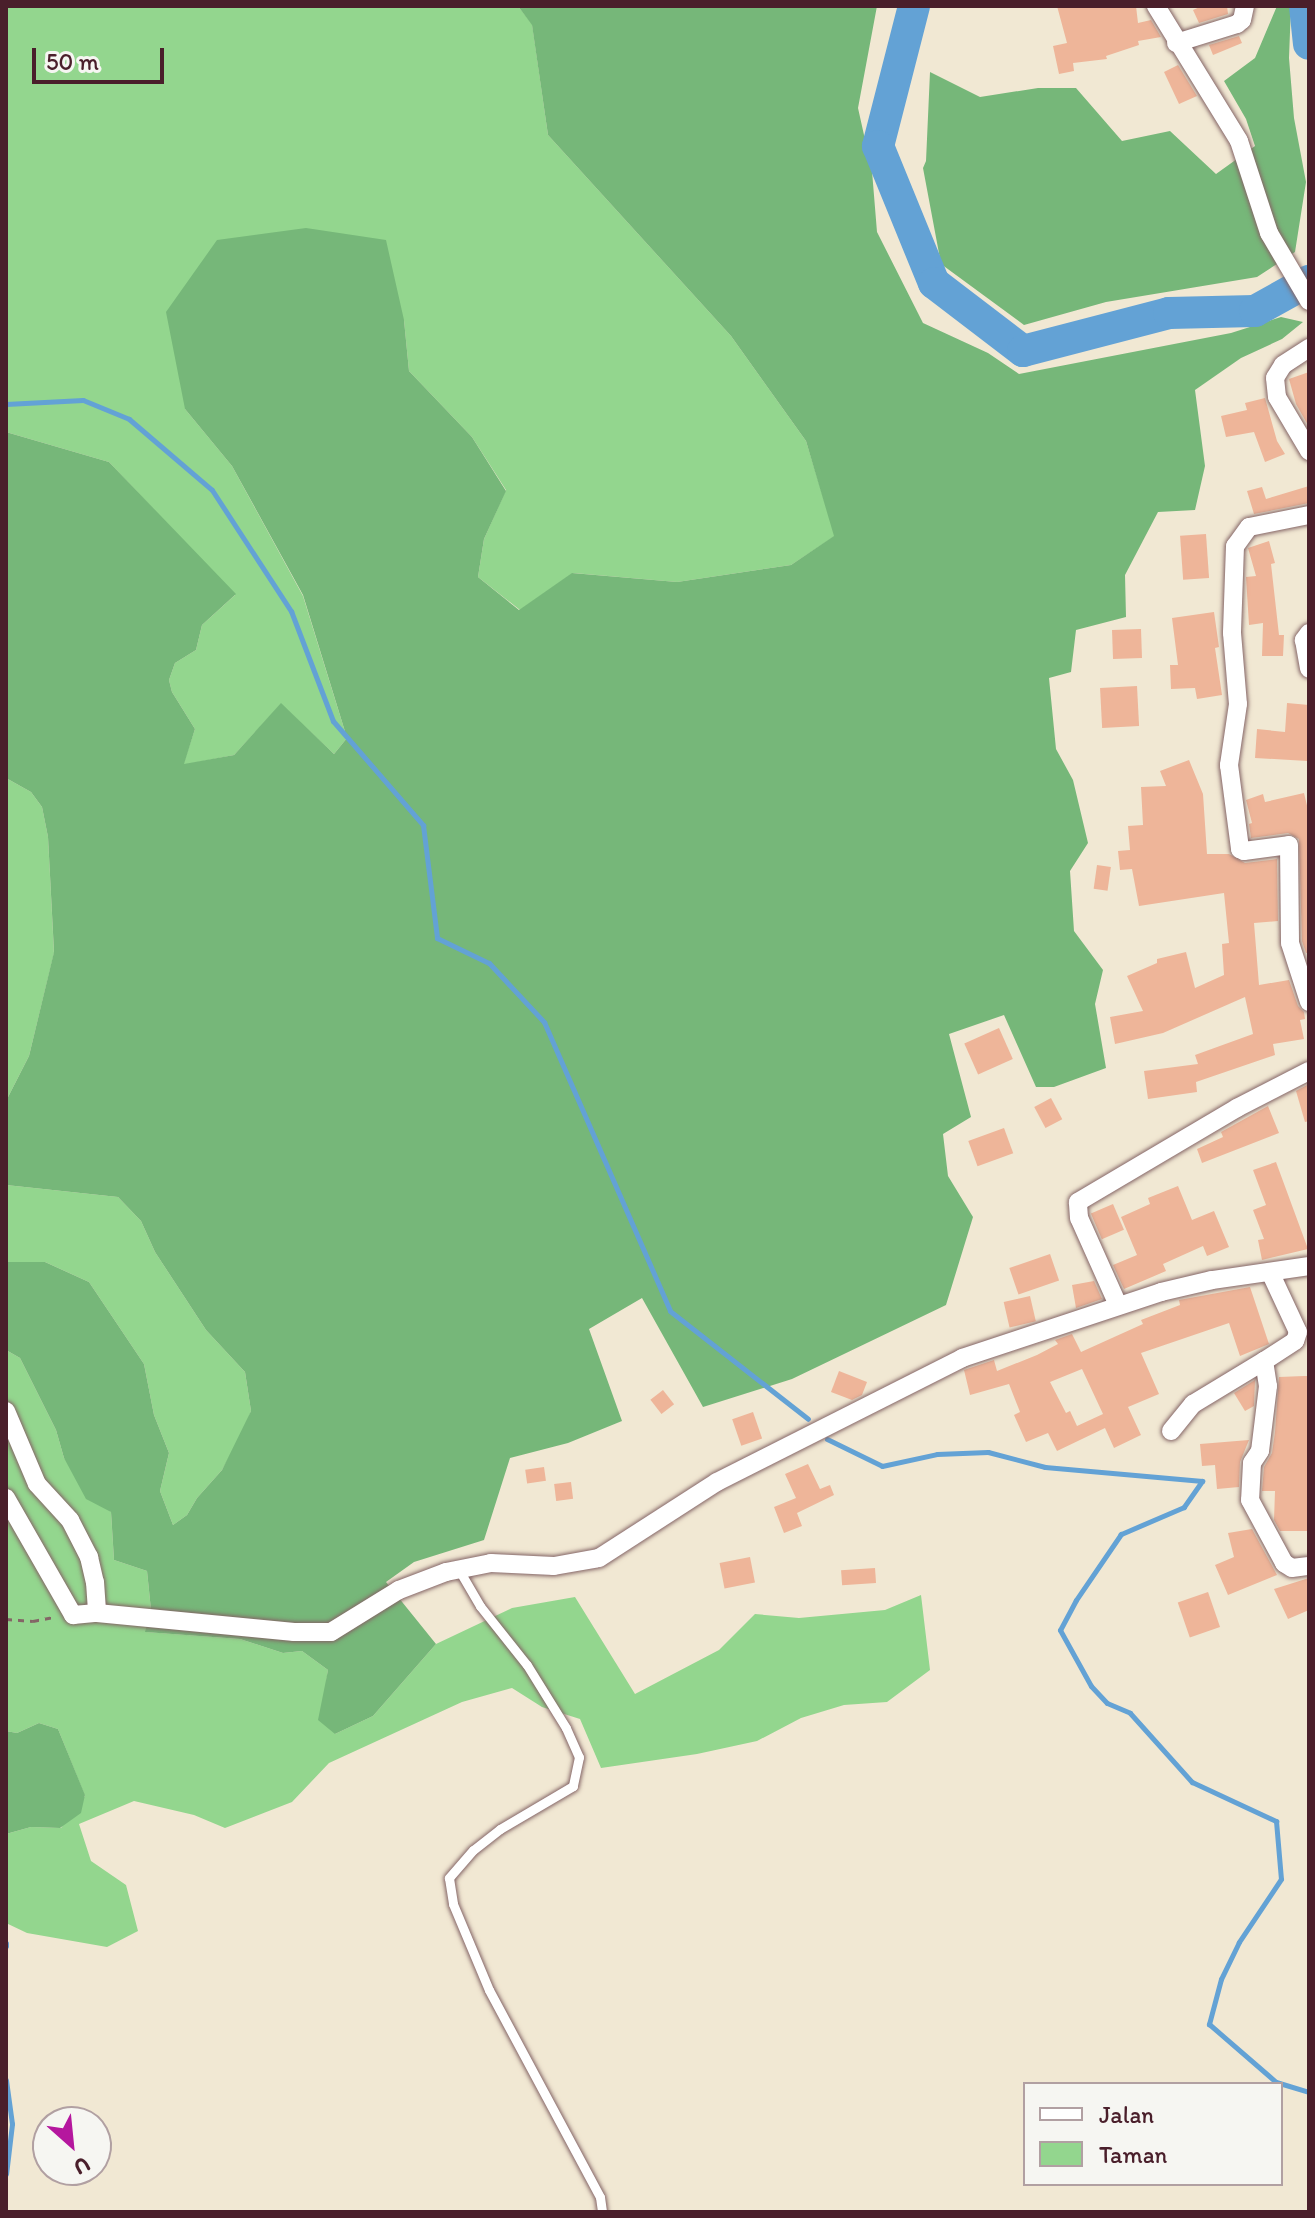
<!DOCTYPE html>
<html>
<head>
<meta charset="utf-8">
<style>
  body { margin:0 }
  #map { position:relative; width:1315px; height:2218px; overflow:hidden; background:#f1e8d3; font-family:Itim,sans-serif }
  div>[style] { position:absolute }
  .green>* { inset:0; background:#93d68e }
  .forest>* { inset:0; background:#76b779 }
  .stream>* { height:5px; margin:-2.5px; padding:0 2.5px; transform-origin:2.5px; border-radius:2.5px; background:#63a2d5 }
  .river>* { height:32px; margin:-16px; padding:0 16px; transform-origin:16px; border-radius:16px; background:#63a2d5 }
  .building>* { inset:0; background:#eeb599; transform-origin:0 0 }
  .path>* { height:3px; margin-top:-1.5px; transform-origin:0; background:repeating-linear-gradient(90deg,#846566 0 6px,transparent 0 12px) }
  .roads { filter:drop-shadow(0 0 2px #846566) drop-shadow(0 0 2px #846566) }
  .service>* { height:9px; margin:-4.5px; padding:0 4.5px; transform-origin:4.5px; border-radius:4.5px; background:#fff }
  .minor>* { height:18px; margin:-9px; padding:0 9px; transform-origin:9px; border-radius:9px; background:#fff }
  span { translate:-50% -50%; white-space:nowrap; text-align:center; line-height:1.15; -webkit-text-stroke:7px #f6f6f2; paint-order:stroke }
  .frame { position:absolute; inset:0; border:8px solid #4a1f2b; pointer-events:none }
  .legend { position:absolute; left:1023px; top:2082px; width:260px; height:104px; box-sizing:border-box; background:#f6f6f2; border:2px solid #b1a0a2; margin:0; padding:10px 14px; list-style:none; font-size:24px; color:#4a1f2b }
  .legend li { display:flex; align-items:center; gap:16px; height:40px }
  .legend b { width:40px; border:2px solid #b1a0a2 }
  .north { position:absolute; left:32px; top:2106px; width:80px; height:80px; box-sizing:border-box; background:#f6f6f2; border:2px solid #b1a0a2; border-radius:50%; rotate:153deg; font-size:22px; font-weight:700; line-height:32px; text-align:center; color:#4a1f2b }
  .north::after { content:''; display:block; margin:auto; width:28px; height:36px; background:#b5179e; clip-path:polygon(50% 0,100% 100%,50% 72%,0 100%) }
  .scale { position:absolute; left:32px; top:48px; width:132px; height:36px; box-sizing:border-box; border:4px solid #4a1f2b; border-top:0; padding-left:10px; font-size:24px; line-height:28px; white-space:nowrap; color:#4a1f2b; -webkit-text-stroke:6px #f6f6f2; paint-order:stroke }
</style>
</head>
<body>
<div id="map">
  <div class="green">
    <i style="clip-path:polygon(6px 6px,518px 6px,532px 24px,548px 135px,731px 336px,806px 441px,835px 536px,791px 565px,677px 582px,573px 573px,520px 610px,478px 577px,484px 539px,506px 490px,472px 437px,409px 371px,404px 320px,185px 409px,232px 466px,303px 596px,347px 738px,334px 754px,281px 704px,234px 755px,183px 765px,195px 729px,172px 692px,169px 680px,175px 663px,196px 650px,202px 625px,235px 595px,109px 462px,6px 432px)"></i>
    <i style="clip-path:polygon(6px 778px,31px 792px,42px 807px,48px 837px,54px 953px,29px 1056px,6px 1101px)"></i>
    <i style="clip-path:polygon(6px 1185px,118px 1197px,141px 1221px,155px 1252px,206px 1330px,245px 1372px,251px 1411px,244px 1430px,222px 1470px,197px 1498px,187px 1515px,173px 1525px,160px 1491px,169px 1453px,154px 1415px,144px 1364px,89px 1282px,45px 1262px,6px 1262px)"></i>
    <i style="clip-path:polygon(6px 1350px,20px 1358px,56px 1430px,64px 1458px,111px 1512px,114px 1560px,147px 1571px,151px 1610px,146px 1632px,240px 1639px,283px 1653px,302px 1651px,328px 1670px,326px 1683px,335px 1734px,373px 1716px,436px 1644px,512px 1608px,575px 1597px,635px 1694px,719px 1650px,755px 1614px,799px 1618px,885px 1610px,921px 1595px,930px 1670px,887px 1702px,844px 1705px,801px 1718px,757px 1741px,697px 1754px,601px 1768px,580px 1719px,542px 1707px,512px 1688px,462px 1702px,329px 1763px,292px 1802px,225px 1828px,194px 1815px,134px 1801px,79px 1824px,91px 1861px,126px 1885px,138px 1931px,107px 1947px,27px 1933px,6px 1923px,6px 1834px,31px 1827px,61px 1828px,85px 1796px,58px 1729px,39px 1723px,17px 1733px,6px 1731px)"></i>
  </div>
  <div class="forest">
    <i style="clip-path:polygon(518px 6px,877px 6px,858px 108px,872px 171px,877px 232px,923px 323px,988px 353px,1019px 374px,1231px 333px,1281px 317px,1303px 322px,1282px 339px,1241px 358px,1195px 390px,1205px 466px,1195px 510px,1158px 512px,1125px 575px,1126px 617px,1076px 630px,1071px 672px,1049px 678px,1056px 749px,1073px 780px,1088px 843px,1070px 871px,1074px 931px,1103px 970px,1095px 1004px,1106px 1068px,1054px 1087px,1036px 1087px,1004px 1015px,949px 1034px,971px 1117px,943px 1134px,948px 1176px,973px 1217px,946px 1305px,792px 1379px,703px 1407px,642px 1298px,589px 1329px,622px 1421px,568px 1443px,510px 1458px,484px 1540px,414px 1562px,386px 1582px,436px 1644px,373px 1716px,335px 1734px,318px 1720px,328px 1670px,302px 1651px,283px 1653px,240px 1639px,145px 1632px,151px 1610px,147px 1571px,114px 1560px,111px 1512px,86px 1499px,64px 1458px,56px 1430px,20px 1358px,6px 1350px,6px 1262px,45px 1262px,89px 1282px,144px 1364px,154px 1415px,169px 1453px,160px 1491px,173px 1525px,187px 1515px,197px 1498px,222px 1470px,251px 1411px,245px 1372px,206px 1330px,155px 1252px,141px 1221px,118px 1197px,6px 1185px,6px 1101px,29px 1056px,54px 952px,48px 837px,42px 807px,31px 792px,6px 778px,6px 432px,109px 462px,236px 594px,202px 625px,196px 650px,175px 663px,169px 680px,172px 692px,195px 729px,184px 764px,234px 755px,281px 703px,334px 754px,347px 738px,303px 595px,232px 466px,185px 409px,166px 312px,217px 240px,306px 228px,386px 240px,404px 320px,409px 371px,472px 437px,506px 491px,484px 539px,478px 577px,519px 610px,572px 573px,677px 582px,791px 565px,834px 536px,806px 441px,731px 336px,548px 135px,532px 25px)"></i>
    <i style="clip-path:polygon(1277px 6px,1291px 6px,1289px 58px,1294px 118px,1306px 182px,1295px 252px,1257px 277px,1106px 302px,1024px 325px,941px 264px,923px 168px,926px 161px,930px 72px,980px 97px,1038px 88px,1076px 88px,1122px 141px,1170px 131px,1216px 174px,1255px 146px,1246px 119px,1224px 81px,1255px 58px)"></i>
    <i style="clip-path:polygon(39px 1723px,58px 1729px,85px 1795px,81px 1813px,60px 1828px,31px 1827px,6px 1834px,6px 1731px,17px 1733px)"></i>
  </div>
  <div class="stream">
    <i style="left:6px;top:404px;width:77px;rotate:-3deg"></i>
    <i style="left:83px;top:400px;width:50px;rotate:22.4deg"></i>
    <i style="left:129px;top:419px;width:109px;rotate:40.5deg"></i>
    <i style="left:212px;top:490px;width:145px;rotate:56.9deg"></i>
    <i style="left:291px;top:611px;width:118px;rotate:69.1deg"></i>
    <i style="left:333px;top:721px;width:138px;rotate:49.1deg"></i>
    <i style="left:423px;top:825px;width:114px;rotate:82.9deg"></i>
    <i style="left:437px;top:938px;width:58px;rotate:25.7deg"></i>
    <i style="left:489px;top:963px;width:81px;rotate:47deg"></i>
    <i style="left:544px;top:1022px;width:315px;rotate:66.4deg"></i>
    <i style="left:670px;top:1311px;width:175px;rotate:38deg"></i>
    <i style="left:827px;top:1439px;width:61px;rotate:26.1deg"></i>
    <i style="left:882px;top:1466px;width:56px;rotate:-12.3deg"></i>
    <i style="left:937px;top:1454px;width:51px;rotate:-2.2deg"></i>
    <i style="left:988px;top:1452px;width:59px;rotate:14.7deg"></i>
    <i style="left:1045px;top:1467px;width:158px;rotate:5.1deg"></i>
    <i style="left:1202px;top:1481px;width:32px;rotate:125deg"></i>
    <i style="left:1184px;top:1507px;width:69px;rotate:156.8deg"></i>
    <i style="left:1121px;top:1534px;width:80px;rotate:124.3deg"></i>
    <i style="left:1076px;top:1600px;width:34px;rotate:118deg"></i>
    <i style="left:1060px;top:1630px;width:64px;rotate:61deg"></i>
    <i style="left:1091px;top:1686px;width:23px;rotate:47deg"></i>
    <i style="left:1107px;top:1703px;width:25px;rotate:23deg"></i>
    <i style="left:1130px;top:1713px;width:93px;rotate:48.1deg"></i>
    <i style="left:1192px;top:1782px;width:93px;rotate:24.9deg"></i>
    <i style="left:1276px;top:1821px;width:58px;rotate:85.1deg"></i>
    <i style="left:1281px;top:1879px;width:76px;rotate:123.7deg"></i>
    <i style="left:1239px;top:1942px;width:41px;rotate:115.9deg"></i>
    <i style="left:1221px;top:1979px;width:47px;rotate:104.9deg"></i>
    <i style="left:1209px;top:2024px;width:89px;rotate:40.9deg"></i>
    <i style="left:1276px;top:2082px;width:34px;rotate:17deg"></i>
    <i style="left:6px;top:1943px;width:3px;rotate:90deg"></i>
    <i style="left:6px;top:2080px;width:44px;rotate:82.2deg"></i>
    <i style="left:12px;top:2124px;width:50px;rotate:96.8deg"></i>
  </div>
  <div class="river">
    <i style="left:914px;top:6px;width:145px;rotate:104.4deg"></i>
    <i style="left:878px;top:146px;width:148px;rotate:67.8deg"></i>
    <i style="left:934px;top:283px;width:112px;rotate:37.4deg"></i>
    <i style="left:1023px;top:351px;width:151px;rotate:-14.6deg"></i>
    <i style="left:1169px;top:313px;width:86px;rotate:-1.3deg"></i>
    <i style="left:1255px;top:311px;width:62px;rotate:-29.1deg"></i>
    <i style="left:1305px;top:6px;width:38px;rotate:84deg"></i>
  </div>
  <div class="building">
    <i style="clip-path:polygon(1057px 6px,1136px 6px,1138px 23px,1151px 20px,1161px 37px,1138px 41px,1139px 45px,1106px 56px,1107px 59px,1073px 63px,1074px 71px,1059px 74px,1053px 46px,1067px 43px)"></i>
    <i style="clip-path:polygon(1202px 6px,1227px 6px,1228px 14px,1199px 23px,1193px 10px)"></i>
    <i style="clip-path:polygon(1239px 36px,1242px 43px,1213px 55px,1209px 45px)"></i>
    <i style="clip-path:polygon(1178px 65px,1197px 96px,1179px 104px,1164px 72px)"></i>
    <i style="clip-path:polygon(1309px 372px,1309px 427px,1296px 404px,1289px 379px)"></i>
    <i style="clip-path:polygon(1265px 398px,1277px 441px,1285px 454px,1265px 462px,1254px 432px,1226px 437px,1221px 416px,1247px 410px,1245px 403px)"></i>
    <i style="clip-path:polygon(1309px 486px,1309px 503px,1254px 514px,1247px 491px,1262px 487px,1266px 499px)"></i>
    <i style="left:1206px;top:534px;width:44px;height:26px;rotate:86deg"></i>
    <i style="clip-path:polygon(1269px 541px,1275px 563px,1271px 564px,1279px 635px,1284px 635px,1283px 656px,1262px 656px,1263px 623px,1249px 625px,1246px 577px,1256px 576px,1248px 548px)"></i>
    <i style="clip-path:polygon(1214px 612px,1219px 647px,1215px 648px,1222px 695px,1197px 699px,1195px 688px,1171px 689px,1170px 665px,1178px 665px,1172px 618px)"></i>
    <i style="left:1141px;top:629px;width:29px;height:29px;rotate:88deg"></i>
    <i style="left:1137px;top:686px;width:40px;height:37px;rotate:87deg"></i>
    <i style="clip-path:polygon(1287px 703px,1309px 705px,1307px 761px,1255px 758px,1257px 729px,1285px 732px)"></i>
    <i style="clip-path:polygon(1189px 760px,1203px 794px,1207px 854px,1229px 854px,1245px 863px,1277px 859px,1278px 921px,1254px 923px,1259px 985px,1289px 980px,1298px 1006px,1304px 1012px,1305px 1019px,1300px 1020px,1304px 1039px,1273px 1044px,1275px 1055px,1196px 1082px,1197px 1092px,1148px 1099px,1144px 1071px,1198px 1064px,1195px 1055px,1253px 1034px,1245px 997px,1163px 1033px,1115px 1044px,1110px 1017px,1143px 1011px,1127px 976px,1157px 963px,1157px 959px,1186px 952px,1195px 988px,1224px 975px,1222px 944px,1229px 943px,1224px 893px,1139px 906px,1132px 869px,1120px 870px,1118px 851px,1130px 850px,1128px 826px,1143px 825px,1141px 787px,1166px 786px,1160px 771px)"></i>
    <i style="clip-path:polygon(1304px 793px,1309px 814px,1309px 953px,1306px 953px,1302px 941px,1299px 839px,1288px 833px,1251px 838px,1249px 824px,1252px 823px,1246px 800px,1263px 794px,1265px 802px)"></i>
    <i style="left:1097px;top:865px;width:14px;height:24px;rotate:8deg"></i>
    <i style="left:999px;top:1028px;width:34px;height:38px;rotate:66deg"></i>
    <i style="clip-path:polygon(1309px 1084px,1309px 1121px,1305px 1122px,1296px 1091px)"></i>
    <i style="left:1051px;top:1098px;width:24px;height:19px;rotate:62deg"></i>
    <i style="clip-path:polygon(1268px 1106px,1279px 1133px,1202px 1163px,1197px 1149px,1223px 1137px,1221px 1132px)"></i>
    <i style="left:1004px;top:1128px;width:27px;height:38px;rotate:70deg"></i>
    <i style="clip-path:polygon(1276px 1162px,1308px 1249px,1262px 1260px,1258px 1240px,1264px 1239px,1253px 1210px,1266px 1205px,1253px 1170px)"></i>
    <i style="clip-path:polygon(1178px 1186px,1192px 1220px,1214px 1211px,1229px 1247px,1207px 1256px,1203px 1246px,1163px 1264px,1166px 1271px,1124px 1289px,1113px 1265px,1137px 1255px,1121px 1217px,1150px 1204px,1148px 1198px)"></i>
    <i style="left:1113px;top:1204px;width:28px;height:24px;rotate:67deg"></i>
    <i style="left:1050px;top:1254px;width:28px;height:43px;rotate:71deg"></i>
    <i style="clip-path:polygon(1094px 1281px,1102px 1299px,1076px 1308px,1072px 1285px)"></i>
    <i style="clip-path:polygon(evenodd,1250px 1287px,1269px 1344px,1240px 1356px,1229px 1323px,1141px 1353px,1159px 1394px,1128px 1407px,1141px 1435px,1114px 1448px,1105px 1428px,1057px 1451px,1048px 1433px,1026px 1442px,1014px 1415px,1020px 1412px,1009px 1384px,970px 1395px,964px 1370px,994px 1360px,997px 1371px,1037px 1355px,1058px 1344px,1055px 1340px,1072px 1334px,1081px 1352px,1143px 1324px,1141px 1320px,1180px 1305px,1179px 1300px,1250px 1287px,1082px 1369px,1103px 1414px,1077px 1426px,1070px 1411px,1066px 1413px,1050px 1382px,1082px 1369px)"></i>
    <i style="left:1030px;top:1296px;width:26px;height:27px;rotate:77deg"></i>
    <i style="clip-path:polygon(839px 1371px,867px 1382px,862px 1395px,852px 1400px,831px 1392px)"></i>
    <i style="clip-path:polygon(1304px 1376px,1309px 1376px,1309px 1531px,1280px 1531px,1274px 1520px,1275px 1491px,1262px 1491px,1264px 1467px,1272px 1453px,1275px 1432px,1279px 1377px)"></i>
    <i style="clip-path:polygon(1255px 1380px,1254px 1406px,1245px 1411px,1234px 1393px)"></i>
    <i style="left:663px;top:1390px;width:18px;height:16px;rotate:52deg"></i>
    <i style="left:753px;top:1412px;width:28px;height:22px;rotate:71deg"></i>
    <i style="clip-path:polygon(1249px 1440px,1240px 1462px,1239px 1487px,1217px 1489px,1215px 1465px,1202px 1466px,1200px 1444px)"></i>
    <i style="clip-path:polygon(808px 1464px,820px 1489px,830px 1485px,834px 1495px,797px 1513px,802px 1526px,784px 1533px,774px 1507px,796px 1498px,785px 1474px)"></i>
    <i style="left:544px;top:1467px;width:14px;height:19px;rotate:82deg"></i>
    <i style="left:571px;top:1482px;width:17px;height:17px;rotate:83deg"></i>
    <i style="clip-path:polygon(1252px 1529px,1277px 1575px,1228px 1595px,1215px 1565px,1234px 1557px,1228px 1533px)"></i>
    <i style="left:750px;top:1557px;width:26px;height:31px;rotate:79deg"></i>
    <i style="left:875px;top:1568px;width:15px;height:34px;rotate:86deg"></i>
    <i style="clip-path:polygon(1309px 1578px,1309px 1610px,1288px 1619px,1274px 1589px)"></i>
    <i style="left:1208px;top:1592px;width:37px;height:32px;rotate:71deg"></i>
  </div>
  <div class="path">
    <i style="left:6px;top:1619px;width:27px;rotate:4deg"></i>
    <i style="left:33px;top:1621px;width:21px;rotate:-11deg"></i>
  </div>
  <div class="roads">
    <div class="service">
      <i style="left:459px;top:1570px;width:42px;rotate:59.7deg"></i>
      <i style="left:480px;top:1606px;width:75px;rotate:51.5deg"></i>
      <i style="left:527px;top:1665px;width:74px;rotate:58.2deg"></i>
      <i style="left:566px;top:1728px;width:32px;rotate:66deg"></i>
      <i style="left:579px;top:1757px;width:30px;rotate:102deg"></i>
      <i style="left:573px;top:1786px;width:85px;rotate:149.5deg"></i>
      <i style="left:500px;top:1829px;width:34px;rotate:142deg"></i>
      <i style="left:473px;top:1850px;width:37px;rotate:131deg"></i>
      <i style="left:449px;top:1878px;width:26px;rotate:81deg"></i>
      <i style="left:453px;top:1904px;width:93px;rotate:67.3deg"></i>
      <i style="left:489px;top:1990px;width:235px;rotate:61.8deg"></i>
      <i style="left:600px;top:2197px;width:15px;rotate:82deg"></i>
    </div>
    <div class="minor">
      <i style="left:1156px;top:6px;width:158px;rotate:58.4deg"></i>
      <i style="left:1239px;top:141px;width:97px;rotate:71.9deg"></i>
      <i style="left:1269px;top:233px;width:79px;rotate:59.5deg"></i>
      <i style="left:1176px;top:43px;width:64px;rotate:-17.3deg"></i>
      <i style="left:1237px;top:24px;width:6px;rotate:-39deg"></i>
      <i style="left:1242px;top:20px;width:14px;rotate:-78deg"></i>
      <i style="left:1309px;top:348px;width:31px;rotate:147deg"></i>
      <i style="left:1283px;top:365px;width:15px;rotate:122deg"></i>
      <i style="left:1275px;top:378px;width:19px;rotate:84deg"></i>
      <i style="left:1277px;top:397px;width:63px;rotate:59.3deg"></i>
      <i style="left:1309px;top:515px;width:61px;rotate:168.7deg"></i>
      <i style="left:1249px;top:527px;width:24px;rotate:126deg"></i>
      <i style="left:1235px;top:546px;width:87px;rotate:92deg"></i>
      <i style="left:1232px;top:633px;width:71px;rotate:85.2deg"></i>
      <i style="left:1238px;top:704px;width:62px;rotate:98.4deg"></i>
      <i style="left:1229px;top:765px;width:85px;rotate:82.5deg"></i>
      <i style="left:1240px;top:849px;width:4px;rotate:27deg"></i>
      <i style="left:1244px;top:851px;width:45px;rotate:-7.6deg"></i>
      <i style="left:1289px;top:845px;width:98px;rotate:89.4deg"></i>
      <i style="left:1290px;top:943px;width:62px;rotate:72.1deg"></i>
      <i style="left:1309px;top:633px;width:9px;rotate:126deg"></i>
      <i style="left:1304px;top:640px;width:29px;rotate:80deg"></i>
      <i style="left:1270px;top:1272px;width:66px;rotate:65deg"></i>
      <i style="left:1298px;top:1332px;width:9px;rotate:108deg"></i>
      <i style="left:1295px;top:1341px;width:37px;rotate:147deg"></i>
      <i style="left:1264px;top:1361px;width:25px;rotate:81deg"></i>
      <i style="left:1268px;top:1386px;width:65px;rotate:97deg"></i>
      <i style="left:1260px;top:1451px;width:14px;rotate:124deg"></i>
      <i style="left:1252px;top:1463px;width:37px;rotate:93deg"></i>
      <i style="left:1250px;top:1500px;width:72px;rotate:61.6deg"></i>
      <i style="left:1284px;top:1563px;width:9px;rotate:32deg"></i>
      <i style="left:1292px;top:1568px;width:17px;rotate:-7deg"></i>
      <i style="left:1118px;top:1305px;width:95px;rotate:-114.1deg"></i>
      <i style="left:1079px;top:1218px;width:16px;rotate:-94deg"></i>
      <i style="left:1078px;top:1202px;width:185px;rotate:-30.6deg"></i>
      <i style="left:1237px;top:1108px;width:81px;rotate:-27.2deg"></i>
      <i style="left:6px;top:1411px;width:79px;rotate:67deg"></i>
      <i style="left:37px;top:1484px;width:49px;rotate:47.5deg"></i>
      <i style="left:70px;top:1520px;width:42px;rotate:62.8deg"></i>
      <i style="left:89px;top:1557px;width:26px;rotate:77deg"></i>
      <i style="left:95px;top:1582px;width:31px;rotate:86deg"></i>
      <i style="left:1171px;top:1431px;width:35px;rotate:-51deg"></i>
      <i style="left:1193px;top:1404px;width:83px;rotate:-31.2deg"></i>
      <i style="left:6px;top:1498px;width:135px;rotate:60.2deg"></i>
      <i style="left:73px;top:1615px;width:24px;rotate:-5deg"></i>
      <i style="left:97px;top:1613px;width:198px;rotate:5.5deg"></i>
      <i style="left:294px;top:1632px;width:37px"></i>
      <i style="left:331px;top:1632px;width:80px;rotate:-31.7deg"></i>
      <i style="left:399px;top:1590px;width:50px;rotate:-21deg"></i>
      <i style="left:446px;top:1572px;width:46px;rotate:-11.3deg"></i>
      <i style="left:491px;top:1563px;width:63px;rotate:2.7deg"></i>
      <i style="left:554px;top:1566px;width:46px;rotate:-10.1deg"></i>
      <i style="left:599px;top:1558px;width:140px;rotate:-32.8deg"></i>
      <i style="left:717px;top:1482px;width:275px;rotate:-26.8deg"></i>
      <i style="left:962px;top:1358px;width:210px;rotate:-18.3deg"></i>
      <i style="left:1161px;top:1292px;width:52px;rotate:-13.2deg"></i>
      <i style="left:1212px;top:1280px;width:98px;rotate:-8.2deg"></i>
    </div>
  </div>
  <div class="frame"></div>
  <ul class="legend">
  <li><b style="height:10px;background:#fff"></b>Jalan</li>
  <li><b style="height:22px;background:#93d68e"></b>Taman</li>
  </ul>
  <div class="north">U</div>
  <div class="scale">50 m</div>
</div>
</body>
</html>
